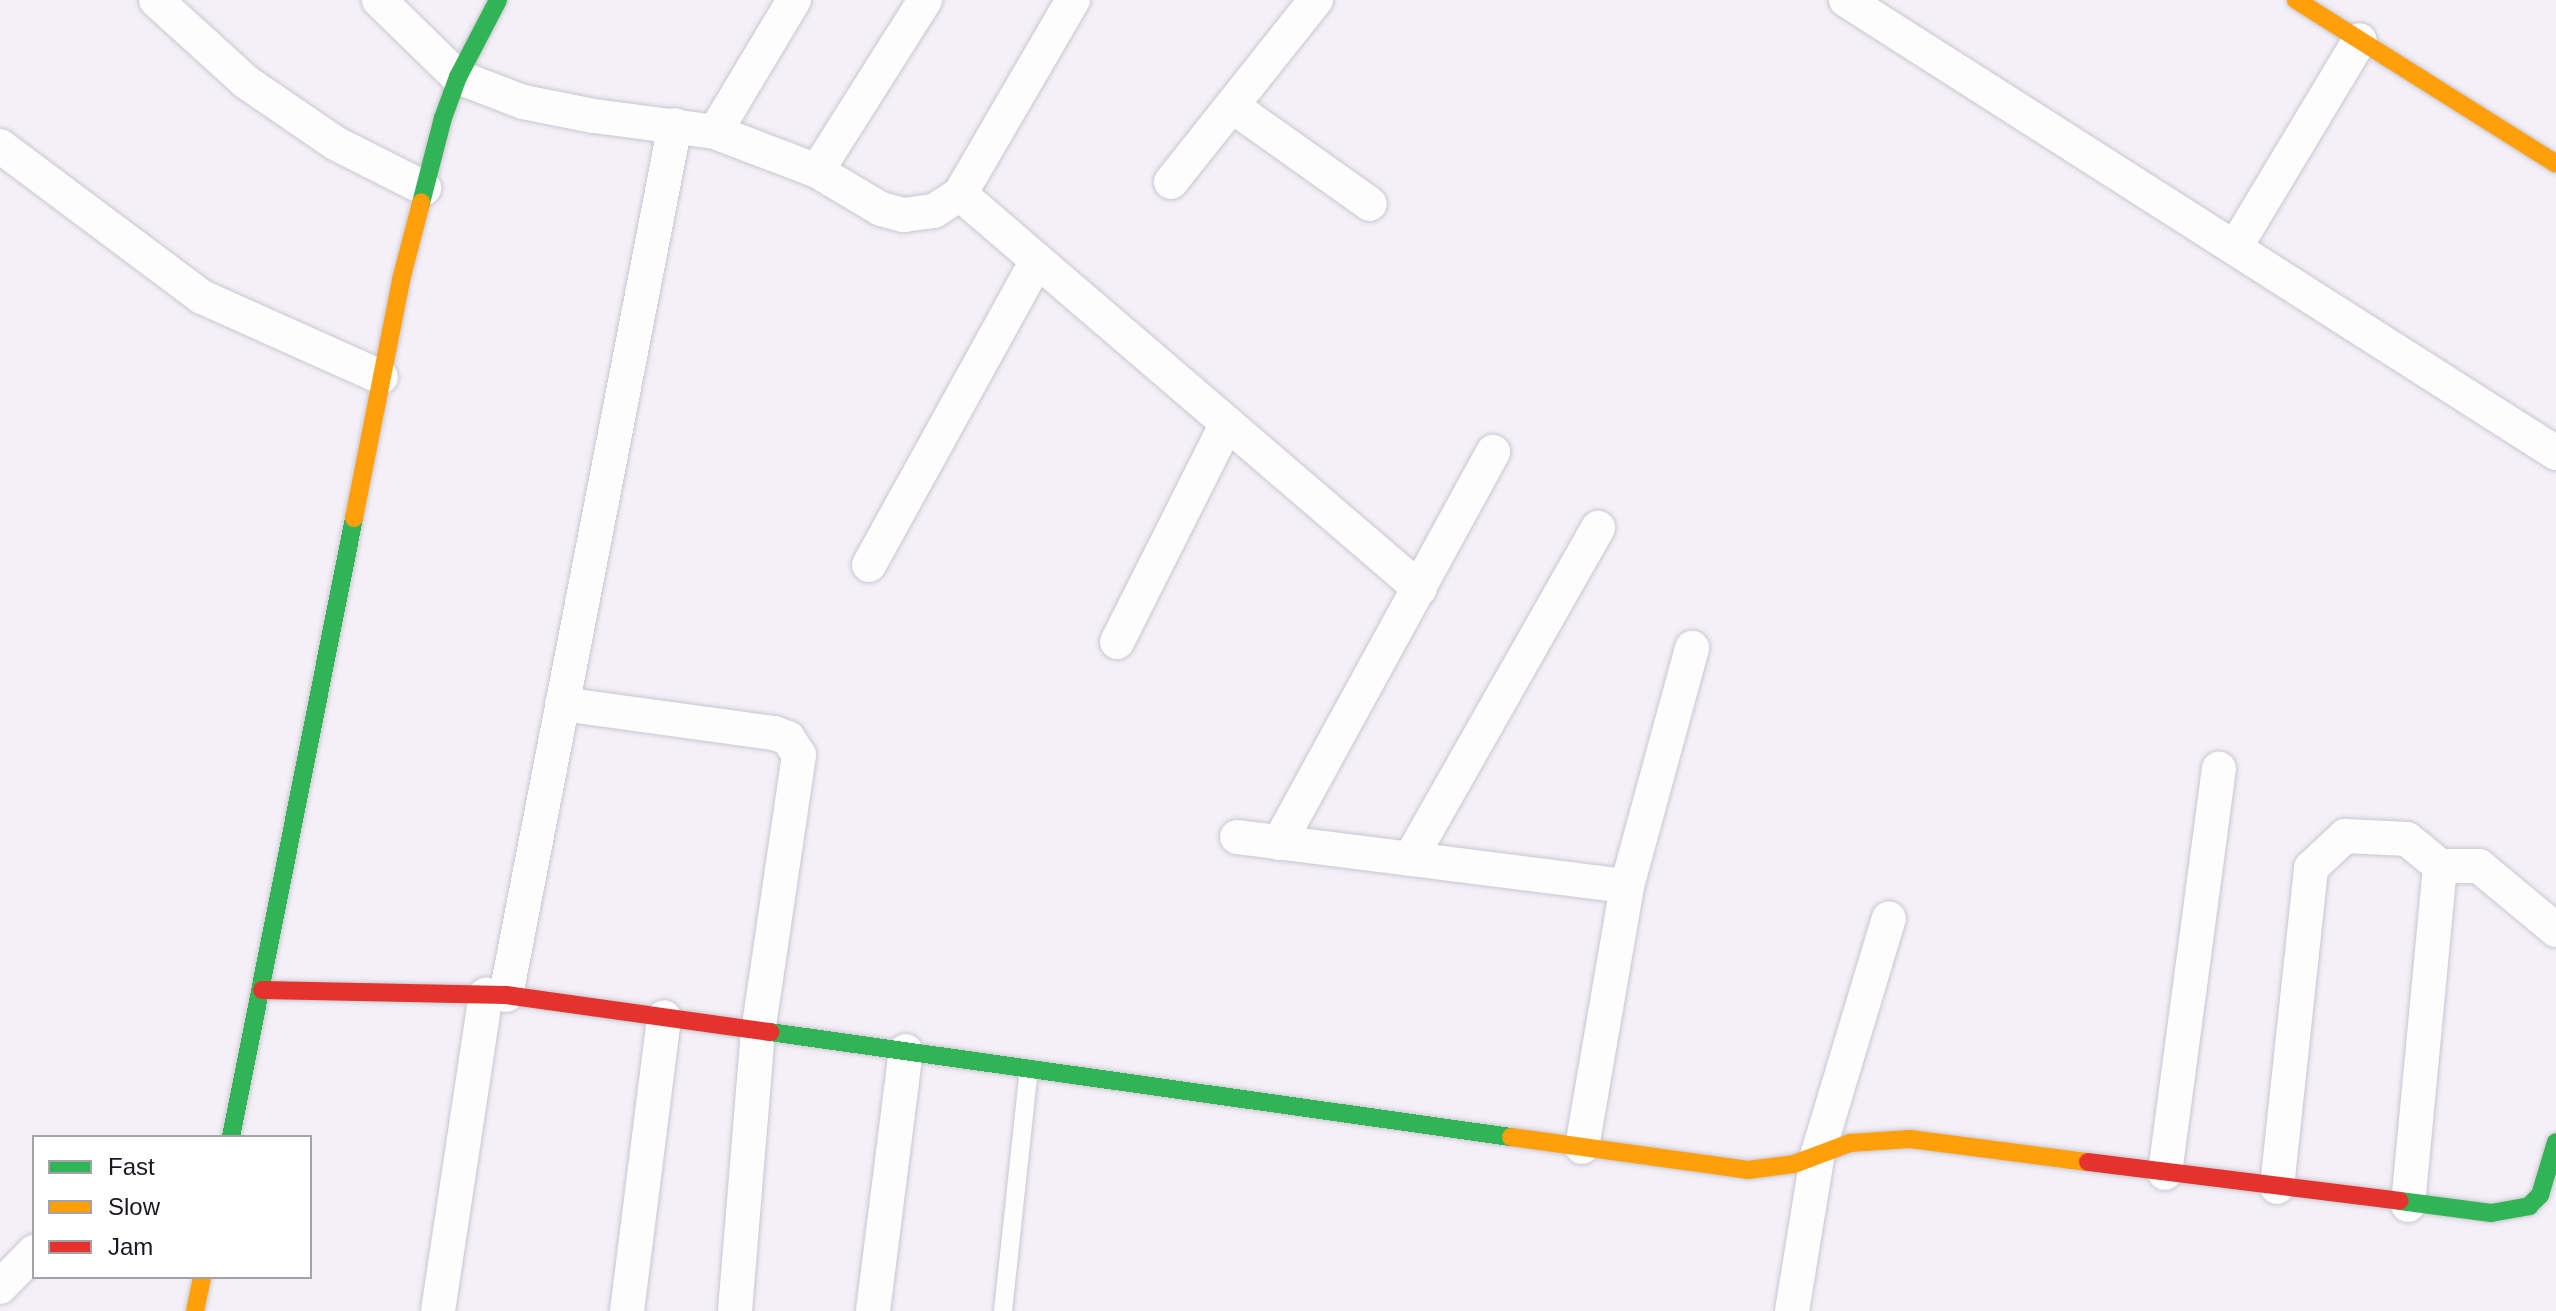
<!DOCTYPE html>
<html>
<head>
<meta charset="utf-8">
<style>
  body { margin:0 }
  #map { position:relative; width:2556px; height:1311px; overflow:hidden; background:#f3f0f7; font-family:Arial,sans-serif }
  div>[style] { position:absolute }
  .roads { filter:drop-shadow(0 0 2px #cac6cf) drop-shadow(0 0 2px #cac6cf) }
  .lane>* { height:18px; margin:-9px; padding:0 9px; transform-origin:9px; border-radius:9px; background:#fdfdfe }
  .street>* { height:34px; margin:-17px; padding:0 17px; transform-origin:17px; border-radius:17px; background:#fdfdfe }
  .fast>* { height:18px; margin:-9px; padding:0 9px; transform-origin:9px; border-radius:9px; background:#30b455 }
  .slow>* { height:18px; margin:-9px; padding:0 9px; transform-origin:9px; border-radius:9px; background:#ff9f0a }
  .jam>* { height:18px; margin:-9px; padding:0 9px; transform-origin:9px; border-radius:9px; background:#e5322d }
  span { translate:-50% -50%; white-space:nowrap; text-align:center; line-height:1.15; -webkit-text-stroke:6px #fff; paint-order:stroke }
  .legend { position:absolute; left:32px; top:1135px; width:280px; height:144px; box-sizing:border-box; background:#fff; border:2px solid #a4a2a6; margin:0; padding:10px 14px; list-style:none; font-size:24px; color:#1b1621 }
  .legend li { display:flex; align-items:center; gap:16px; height:40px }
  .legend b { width:40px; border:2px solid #a4a2a6 }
</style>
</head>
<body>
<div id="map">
  <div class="roads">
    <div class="lane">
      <i style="left:1003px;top:1311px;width:243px;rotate:-83.9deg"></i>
    </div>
    <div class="street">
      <i style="left:156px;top:0;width:122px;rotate:42.3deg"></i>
      <i style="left:246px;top:82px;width:108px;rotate:34.4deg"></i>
      <i style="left:335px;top:143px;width:100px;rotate:26.8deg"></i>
      <i style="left:379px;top:0;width:110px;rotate:44.3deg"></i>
      <i style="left:458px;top:77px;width:70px;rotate:21deg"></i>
      <i style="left:523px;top:102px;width:72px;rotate:11.2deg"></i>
      <i style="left:594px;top:116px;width:122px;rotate:7.5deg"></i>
      <i style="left:715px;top:132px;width:109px;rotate:20.9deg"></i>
      <i style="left:817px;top:171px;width:74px;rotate:30.7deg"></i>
      <i style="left:881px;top:209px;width:24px;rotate:15deg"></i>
      <i style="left:904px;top:215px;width:30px;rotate:-8deg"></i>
      <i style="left:934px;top:211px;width:31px;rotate:-33deg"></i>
      <i style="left:960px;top:194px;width:225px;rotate:-59.8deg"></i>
      <i style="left:1846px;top:0;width:842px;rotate:32.54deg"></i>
      <i style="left:1232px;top:106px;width:169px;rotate:35.4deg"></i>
      <i style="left:715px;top:132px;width:154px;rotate:-59.1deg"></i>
      <i style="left:0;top:146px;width:252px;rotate:36.8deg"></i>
      <i style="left:202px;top:297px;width:196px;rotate:24.1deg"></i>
      <i style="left:817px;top:171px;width:202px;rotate:-57.7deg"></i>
      <i style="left:1171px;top:182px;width:233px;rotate:-51.5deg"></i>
      <i style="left:960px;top:194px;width:606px;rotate:40.65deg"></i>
      <i style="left:2236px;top:246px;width:240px;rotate:-59deg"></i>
      <i style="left:869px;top:565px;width:347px;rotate:-61.1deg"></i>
      <i style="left:1117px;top:642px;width:245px;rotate:-63.3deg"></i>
      <i style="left:562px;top:704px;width:214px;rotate:7.8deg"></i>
      <i style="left:774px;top:733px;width:15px;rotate:20deg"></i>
      <i style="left:788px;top:738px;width:20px;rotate:57deg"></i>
      <i style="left:799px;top:755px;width:279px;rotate:98.4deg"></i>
      <i style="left:758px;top:1031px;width:281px;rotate:94.7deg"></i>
      <i style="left:1237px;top:837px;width:393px;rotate:7.2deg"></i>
      <i style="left:1279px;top:843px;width:446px;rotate:-61.3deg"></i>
      <i style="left:1410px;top:859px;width:381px;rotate:-60.4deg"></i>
      <i style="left:506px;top:995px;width:886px;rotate:-79.01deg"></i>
      <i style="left:1582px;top:1147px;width:265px;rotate:-80.2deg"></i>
      <i style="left:1627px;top:886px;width:247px;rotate:-74.7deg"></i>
      <i style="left:2165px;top:1173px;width:408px;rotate:-82.4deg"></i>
      <i style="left:2277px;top:1187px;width:321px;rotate:-83.9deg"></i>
      <i style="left:2311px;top:868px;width:47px;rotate:-43.3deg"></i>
      <i style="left:2345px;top:836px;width:62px;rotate:2.8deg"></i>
      <i style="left:2407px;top:839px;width:43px;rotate:39.3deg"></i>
      <i style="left:2440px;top:866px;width:39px"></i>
      <i style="left:2479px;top:866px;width:100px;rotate:39.7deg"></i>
      <i style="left:2408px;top:1205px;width:341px;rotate:-84.6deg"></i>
      <i style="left:0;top:1287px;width:49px;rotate:-45.8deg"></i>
      <i style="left:438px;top:1311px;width:320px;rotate:-81.4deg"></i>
      <i style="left:627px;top:1311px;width:296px;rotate:-82.8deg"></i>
      <i style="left:873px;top:1311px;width:262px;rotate:-82.8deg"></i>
      <i style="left:1792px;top:1311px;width:160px;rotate:-80.7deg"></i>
      <i style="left:1818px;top:1153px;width:245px;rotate:-73.2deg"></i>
    </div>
    <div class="fast">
      <i style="left:421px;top:203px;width:88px;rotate:-75.5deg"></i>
      <i style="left:443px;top:118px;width:44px;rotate:-69.9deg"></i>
      <i style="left:458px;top:77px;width:87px;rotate:-62.5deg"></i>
      <i style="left:770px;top:1032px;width:748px;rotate:8.07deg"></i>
      <i style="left:231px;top:1137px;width:631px;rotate:-78.76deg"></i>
      <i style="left:2400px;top:1201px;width:92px;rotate:7.5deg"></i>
      <i style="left:2491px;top:1213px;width:39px;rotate:-10deg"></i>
      <i style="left:2529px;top:1206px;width:16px;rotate:-45deg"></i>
      <i style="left:2540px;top:1195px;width:55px;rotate:-73.2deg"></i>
    </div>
    <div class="slow">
      <i style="left:2296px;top:0;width:307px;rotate:32.2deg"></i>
      <i style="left:354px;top:518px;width:243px;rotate:-78.8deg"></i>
      <i style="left:401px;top:280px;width:80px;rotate:-75.4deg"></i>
      <i style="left:1511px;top:1137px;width:239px;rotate:7.9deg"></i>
      <i style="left:1748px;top:1170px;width:46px;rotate:-7.4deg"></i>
      <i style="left:1794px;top:1164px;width:60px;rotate:-20.6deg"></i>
      <i style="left:1850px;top:1143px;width:60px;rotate:-3.8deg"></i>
      <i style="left:1910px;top:1139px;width:179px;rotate:7.4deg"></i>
      <i style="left:195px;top:1311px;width:35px;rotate:-78deg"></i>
    </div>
    <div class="jam">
      <i style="left:262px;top:990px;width:244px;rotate:1.2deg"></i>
      <i style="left:506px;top:995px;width:267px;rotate:8deg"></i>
      <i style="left:2088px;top:1162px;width:314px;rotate:7.1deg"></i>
    </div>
  </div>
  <ul class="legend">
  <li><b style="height:10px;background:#30b455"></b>Fast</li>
  <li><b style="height:10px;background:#ff9f0a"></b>Slow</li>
  <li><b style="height:10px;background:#e5322d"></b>Jam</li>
  </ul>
</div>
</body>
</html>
